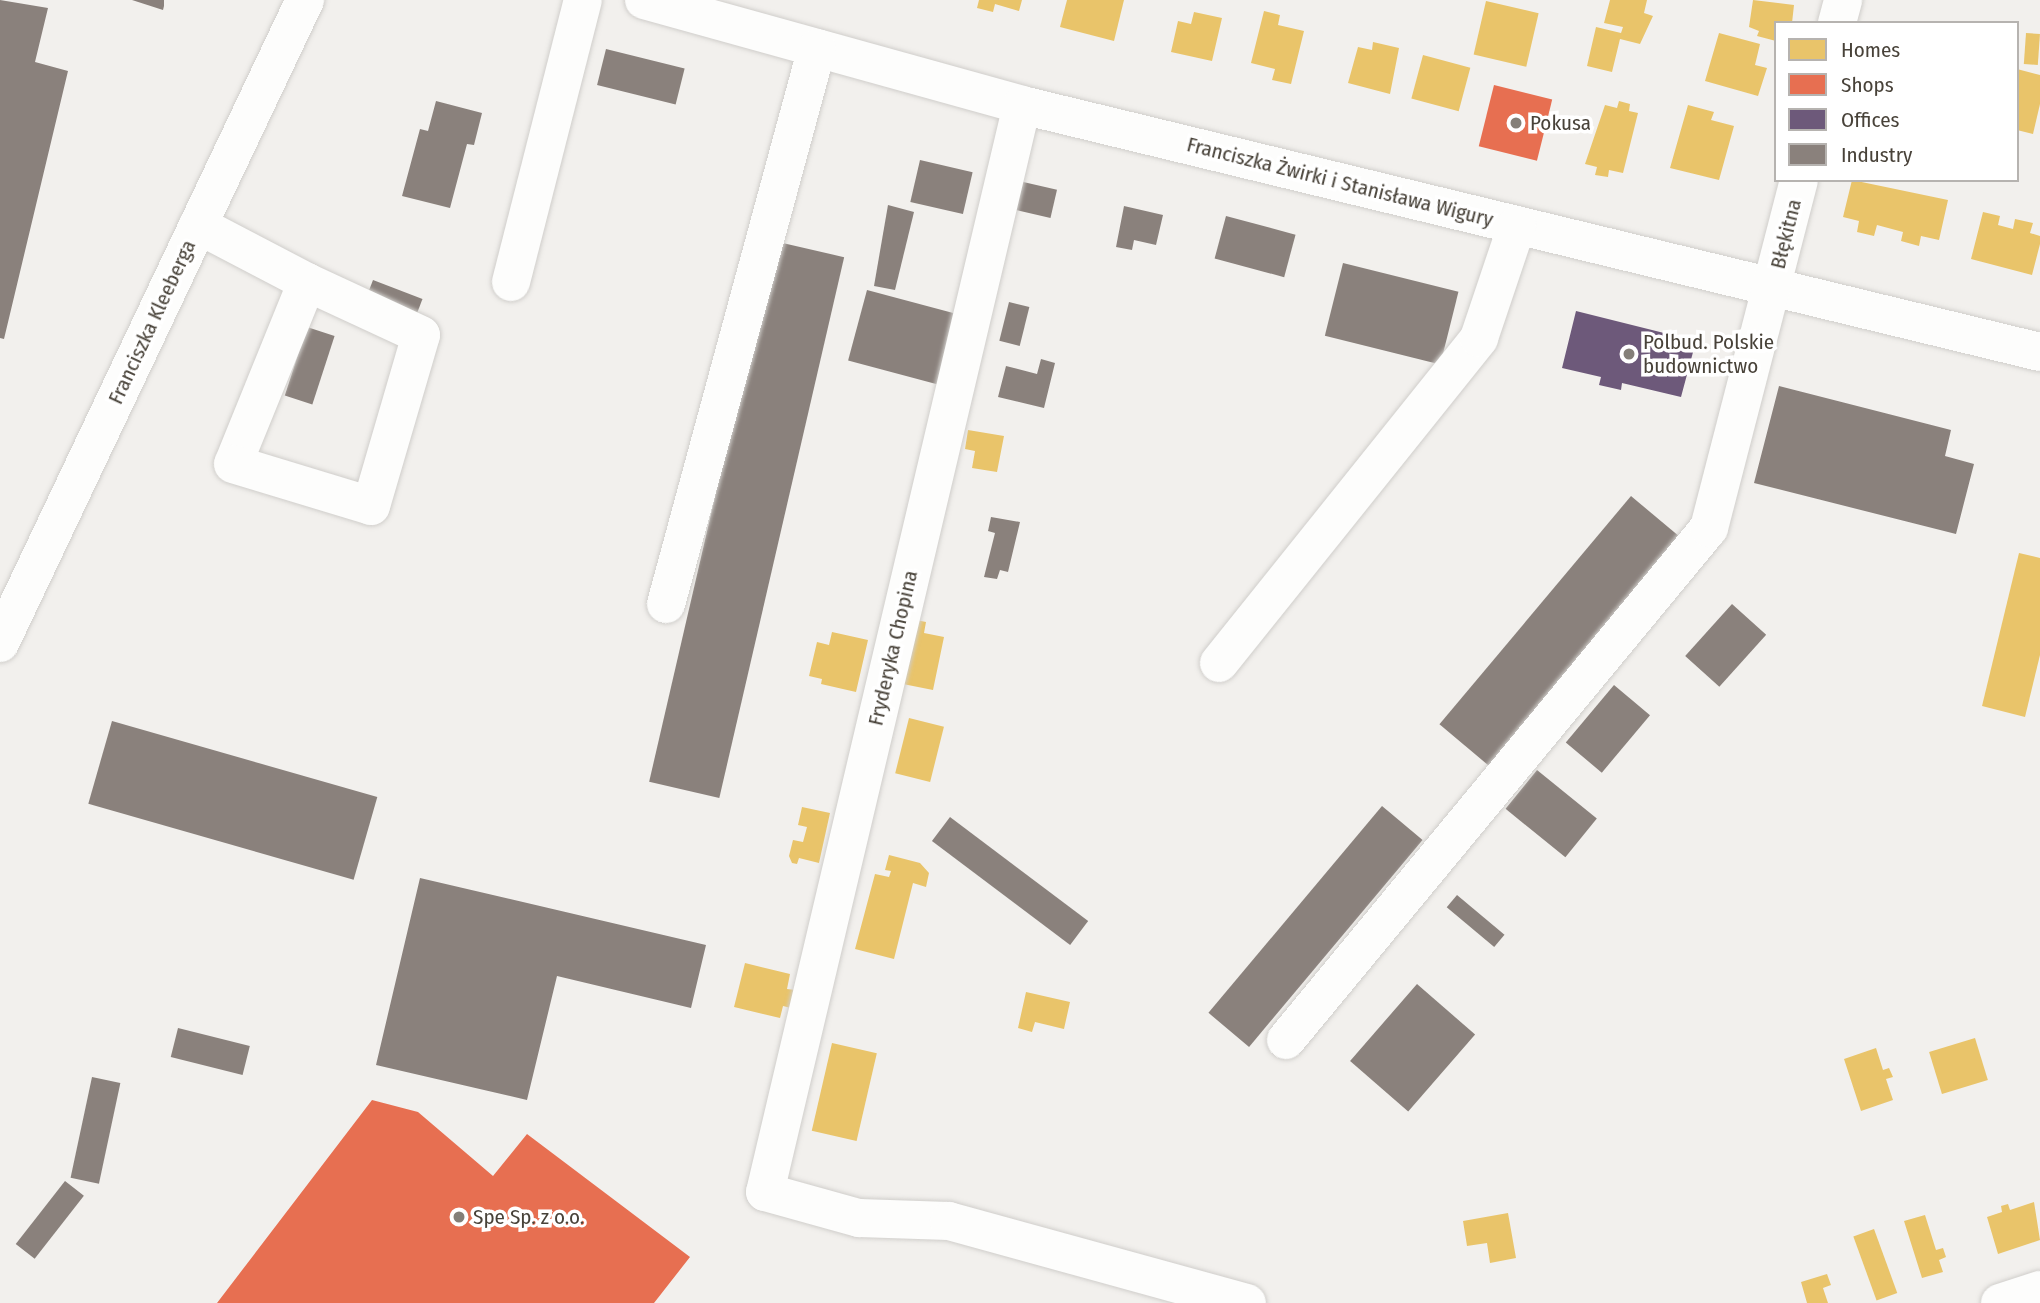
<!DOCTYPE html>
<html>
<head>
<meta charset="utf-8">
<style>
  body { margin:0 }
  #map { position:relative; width:2040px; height:1303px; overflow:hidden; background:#f2f0ed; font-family:"Fira Sans Condensed",sans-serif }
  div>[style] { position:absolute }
  .homes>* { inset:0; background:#e9c46a; transform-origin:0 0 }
  .shops>* { inset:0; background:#e76f51; transform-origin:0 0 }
  .offices>* { inset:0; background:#6d597a }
  .industry>* { inset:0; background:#8a817c; transform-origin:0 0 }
  .roads { filter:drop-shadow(0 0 2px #d0cecb) drop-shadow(0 0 2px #d0cecb) }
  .minor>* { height:38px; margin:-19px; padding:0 19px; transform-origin:19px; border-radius:19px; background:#fdfdfc }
  .dots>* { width:19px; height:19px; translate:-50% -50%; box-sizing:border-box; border:4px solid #fff; border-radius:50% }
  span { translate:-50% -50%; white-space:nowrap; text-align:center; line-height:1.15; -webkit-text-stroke:7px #fff; paint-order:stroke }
  .poi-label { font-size:21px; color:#484239 }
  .left { translate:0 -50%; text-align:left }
  .street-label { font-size:21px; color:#484239 }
  .legend { position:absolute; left:1774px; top:21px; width:245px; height:161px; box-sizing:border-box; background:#fff; border:2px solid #b6b3b0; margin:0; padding:9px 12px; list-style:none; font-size:21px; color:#484239 }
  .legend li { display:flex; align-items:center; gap:14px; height:35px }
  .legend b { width:35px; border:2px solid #b6b3b0 }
</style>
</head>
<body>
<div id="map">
  <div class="homes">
    <i style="clip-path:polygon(979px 0,1022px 0,1019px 11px,995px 4px,993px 12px,977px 8px)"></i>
    <i style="clip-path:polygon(1067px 0,1124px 0,1114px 41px,1060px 27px)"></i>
    <i style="clip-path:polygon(1610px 0,1647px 0,1644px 13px,1653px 16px,1640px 44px,1620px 39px,1612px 72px,1587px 66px,1596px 27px,1621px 33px,1623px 27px,1604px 23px)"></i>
    <i style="clip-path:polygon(1753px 0,1794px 5px,1792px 23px,1776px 23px,1776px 41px,1757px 36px,1759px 31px,1749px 27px)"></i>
    <i style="left:1486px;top:1px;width:54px;height:55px;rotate:13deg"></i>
    <i style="clip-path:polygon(1264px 11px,1280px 15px,1278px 25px,1304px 31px,1291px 84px,1272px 80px,1275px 69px,1251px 63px)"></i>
    <i style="clip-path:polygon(1194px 12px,1222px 18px,1212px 61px,1171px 52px,1178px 21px,1191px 24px)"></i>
    <i style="clip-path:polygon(1719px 33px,1760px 44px,1755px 65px,1767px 68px,1758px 96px,1705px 81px)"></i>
    <i style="left:2026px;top:33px;width:14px;height:31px;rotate:4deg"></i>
    <i style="clip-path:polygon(1373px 42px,1399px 48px,1390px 94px,1348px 83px,1358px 47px,1372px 50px)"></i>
    <i style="left:1423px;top:55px;width:49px;height:45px;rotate:15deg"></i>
    <i style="clip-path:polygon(2017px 69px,2040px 75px,2040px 104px,2033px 134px,2017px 130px)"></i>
    <i style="clip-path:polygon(1619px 101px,1630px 104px,1629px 111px,1638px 113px,1623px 173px,1609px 170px,1608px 177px,1595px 175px,1597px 167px,1585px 164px,1605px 105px,1617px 108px)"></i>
    <i style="clip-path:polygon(1688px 105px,1714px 112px,1711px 120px,1734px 126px,1719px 180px,1670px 168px)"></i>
    <i style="clip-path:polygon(1852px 180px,1948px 200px,1939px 240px,1921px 236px,1919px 246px,1901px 241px,1903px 232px,1877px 225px,1874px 236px,1857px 232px,1859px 221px,1843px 217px)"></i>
    <i style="clip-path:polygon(1983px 212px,2000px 216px,1998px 225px,2013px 229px,2015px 219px,2033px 223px,2030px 233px,2040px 236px,2040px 244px,2032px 275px,1971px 259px)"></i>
    <i style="clip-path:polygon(968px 430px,1004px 436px,997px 472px,972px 468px,975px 451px,965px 449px)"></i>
    <i style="clip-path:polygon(2019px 553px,2040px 558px,2040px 655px,2025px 717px,1982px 706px)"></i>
    <i style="clip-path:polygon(911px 619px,926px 622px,924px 633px,944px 637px,933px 690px,898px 683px)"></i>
    <i style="clip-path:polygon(832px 632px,868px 640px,856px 692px,821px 684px,822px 679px,809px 676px,817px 642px,829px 645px)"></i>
    <i style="left:909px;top:718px;width:36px;height:57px;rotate:14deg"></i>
    <i style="clip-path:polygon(802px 807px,830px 813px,819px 863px,799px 858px,797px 864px,792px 863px,789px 856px,793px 840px,803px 842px,807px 827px,798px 825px)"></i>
    <i style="clip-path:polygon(889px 855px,920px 863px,929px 873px,926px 887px,913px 883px,894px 959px,855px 949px,875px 874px,889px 877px,891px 871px,885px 870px)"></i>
    <i style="clip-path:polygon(745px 963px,790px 974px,787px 989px,795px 990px,791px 1008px,783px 1006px,780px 1018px,734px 1007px)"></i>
    <i style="clip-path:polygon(1026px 992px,1070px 1002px,1064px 1029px,1035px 1022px,1032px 1032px,1018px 1028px)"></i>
    <i style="left:1975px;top:1038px;width:44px;height:48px;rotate:73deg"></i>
    <i style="left:832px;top:1043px;width:46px;height:90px;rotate:13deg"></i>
    <i style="clip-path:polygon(1876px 1048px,1883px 1070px,1889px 1068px,1893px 1077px,1886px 1079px,1893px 1100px,1861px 1111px,1844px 1059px)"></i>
    <i style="clip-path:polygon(2034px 1202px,2040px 1240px,1998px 1254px,1987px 1217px,2002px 1212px,2001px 1206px,2008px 1204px,2010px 1210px)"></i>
    <i style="clip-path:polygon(1508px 1213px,1516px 1258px,1490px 1263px,1487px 1243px,1467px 1246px,1463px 1221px)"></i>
    <i style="clip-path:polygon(1925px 1215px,1936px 1250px,1943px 1248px,1946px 1257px,1939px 1260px,1943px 1272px,1922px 1278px,1904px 1221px)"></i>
    <i style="left:1874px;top:1229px;width:68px;height:22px;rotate:70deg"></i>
    <i style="clip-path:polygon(1827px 1274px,1831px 1285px,1823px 1288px,1828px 1303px,1807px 1303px,1801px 1282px)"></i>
  </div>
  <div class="shops">
    <i style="left:1494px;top:85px;width:60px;height:63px;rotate:14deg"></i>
    <i style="clip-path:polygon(372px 1100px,418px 1112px,493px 1176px,527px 1134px,690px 1257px,654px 1303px,217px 1303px)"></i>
  </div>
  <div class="offices">
    <i style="clip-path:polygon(1576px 311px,1696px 341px,1681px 397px,1622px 383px,1621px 390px,1599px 385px,1601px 377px,1562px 368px)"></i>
  </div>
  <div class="industry">
    <i style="clip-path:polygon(0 0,48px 8px,35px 62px,68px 71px,4px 339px,0 338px)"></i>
    <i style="clip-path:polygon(132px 0,164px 0,164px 6px,163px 10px)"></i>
    <i style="left:606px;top:49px;width:81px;height:37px;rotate:14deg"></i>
    <i style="clip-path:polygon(436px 101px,482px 113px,474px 145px,467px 144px,450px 208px,402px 196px,420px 129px,428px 131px)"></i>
    <i style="left:920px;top:160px;width:54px;height:43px;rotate:13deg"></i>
    <i style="left:1019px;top:181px;width:39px;height:29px;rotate:13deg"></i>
    <i style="clip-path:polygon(888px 205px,914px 212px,895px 290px,874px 286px)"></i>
    <i style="clip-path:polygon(1124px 206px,1163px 215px,1156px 245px,1134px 240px,1132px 250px,1116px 247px)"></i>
    <i style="left:1226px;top:216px;width:72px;height:44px;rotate:15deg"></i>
    <i style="left:774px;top:241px;width:72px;height:555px;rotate:13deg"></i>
    <i style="left:1343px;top:263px;width:119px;height:75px;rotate:14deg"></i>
    <i style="left:373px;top:280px;width:53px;height:24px;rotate:21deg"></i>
    <i style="left:867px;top:290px;width:93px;height:73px;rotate:15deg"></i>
    <i style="left:1009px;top:302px;width:21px;height:40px;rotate:14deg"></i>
    <i style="left:307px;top:327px;width:29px;height:72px;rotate:18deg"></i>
    <i style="clip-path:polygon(1041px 359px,1055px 363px,1044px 408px,998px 397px,1006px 366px,1037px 374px)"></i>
    <i style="clip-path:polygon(1779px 386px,1951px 430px,1945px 456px,1974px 464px,1956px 534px,1754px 483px)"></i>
    <i style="left:1631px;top:496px;width:69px;height:298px;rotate:40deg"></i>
    <i style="clip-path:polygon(991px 517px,1020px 522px,1008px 572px,1000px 570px,997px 579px,984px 577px,995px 533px,988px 531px)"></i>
    <i style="left:1732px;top:604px;width:46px;height:70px;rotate:42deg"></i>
    <i style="left:1614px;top:685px;width:47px;height:75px;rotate:40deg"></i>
    <i style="left:112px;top:721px;width:276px;height:86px;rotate:16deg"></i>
    <i style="left:1537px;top:770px;width:77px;height:50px;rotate:39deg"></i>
    <i style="left:1382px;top:806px;width:53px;height:270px;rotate:40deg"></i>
    <i style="left:950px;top:817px;width:173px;height:30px;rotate:37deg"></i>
    <i style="clip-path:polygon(420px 878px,706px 945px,691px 1008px,557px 976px,527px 1100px,376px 1065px)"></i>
    <i style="left:1457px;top:895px;width:62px;height:16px;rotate:40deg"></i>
    <i style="left:1417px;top:984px;width:77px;height:102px;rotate:41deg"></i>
    <i style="left:178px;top:1028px;width:74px;height:30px;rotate:14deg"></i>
    <i style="left:92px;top:1077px;width:29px;height:103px;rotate:12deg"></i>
    <i style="left:65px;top:1181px;width:24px;height:80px;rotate:38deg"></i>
  </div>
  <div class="roads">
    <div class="minor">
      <i style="left:644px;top:0;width:392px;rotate:15.5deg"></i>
      <i style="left:1022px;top:105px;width:1048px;rotate:13.64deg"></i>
      <i style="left:1837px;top:23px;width:24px;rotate:-75deg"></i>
      <i style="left:1022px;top:105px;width:1117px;rotate:103.3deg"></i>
      <i style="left:765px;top:1192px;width:98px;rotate:15.5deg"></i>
      <i style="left:859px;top:1218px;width:90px;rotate:1.9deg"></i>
      <i style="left:949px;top:1221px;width:309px;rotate:15.4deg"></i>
      <i style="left:198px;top:225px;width:123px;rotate:27.6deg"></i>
      <i style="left:307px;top:282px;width:196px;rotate:112.1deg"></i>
      <i style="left:233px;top:464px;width:144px;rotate:16.9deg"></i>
      <i style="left:371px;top:506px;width:178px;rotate:-73.7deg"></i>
      <i style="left:421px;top:335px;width:126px;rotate:-155.1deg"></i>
      <i style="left:511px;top:282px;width:291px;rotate:-75.7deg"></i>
      <i style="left:666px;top:604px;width:576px;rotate:-74.81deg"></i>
      <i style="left:0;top:643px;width:712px;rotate:-64.62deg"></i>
      <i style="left:1219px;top:663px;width:416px;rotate:-51.3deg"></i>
      <i style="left:1479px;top:338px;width:119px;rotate:-71.4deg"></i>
      <i style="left:1286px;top:1040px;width:664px;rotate:-50.44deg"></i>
      <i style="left:1709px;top:528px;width:359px;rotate:-75.5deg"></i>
      <i style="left:2000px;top:1303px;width:42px;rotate:-18deg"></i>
    </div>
  </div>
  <div class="dots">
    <i style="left:1516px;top:123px;background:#847f78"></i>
    <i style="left:1629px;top:354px;background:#847f78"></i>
    <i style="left:459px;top:1217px;background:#847f78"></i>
  </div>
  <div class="poi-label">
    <span class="left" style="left:1530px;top:123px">Pokusa</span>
    <span class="left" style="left:1643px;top:354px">Polbud. Polskie<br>budownictwo</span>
    <span class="left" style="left:473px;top:1217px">Spe Sp. z o.o.</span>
  </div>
  <div class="street-label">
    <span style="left:1340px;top:182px;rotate:14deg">Franciszka Żwirki i Stanisława Wigury</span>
    <span style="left:1786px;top:234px;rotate:-76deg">Błękitna</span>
    <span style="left:152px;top:322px;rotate:-65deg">Franciszka Kleeberga</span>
    <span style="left:893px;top:648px;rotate:-77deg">Fryderyka Chopina</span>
  </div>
  <ul class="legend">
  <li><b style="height:19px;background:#e9c46a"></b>Homes</li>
  <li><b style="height:19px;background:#e76f51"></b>Shops</li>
  <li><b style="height:19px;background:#6d597a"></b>Offices</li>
  <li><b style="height:19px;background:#8a817c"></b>Industry</li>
  </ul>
</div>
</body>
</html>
